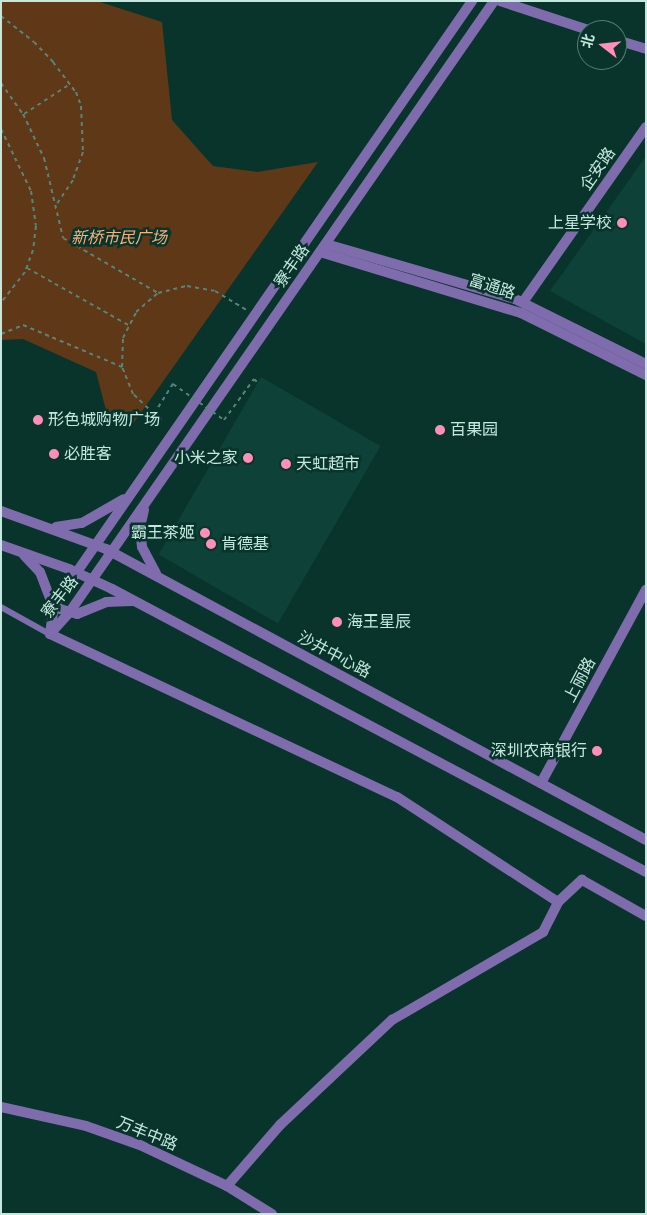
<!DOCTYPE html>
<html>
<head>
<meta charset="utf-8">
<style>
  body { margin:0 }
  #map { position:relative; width:647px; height:1215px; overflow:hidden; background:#08342b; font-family:"Zilla Slab","Noto Sans SC",serif }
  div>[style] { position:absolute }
  .built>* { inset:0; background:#0e4137; transform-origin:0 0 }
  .green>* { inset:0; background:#5f3818 }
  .path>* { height:2px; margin-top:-1px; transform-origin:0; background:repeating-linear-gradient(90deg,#5a837a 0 4px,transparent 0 8px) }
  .service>* { height:5.5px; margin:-2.75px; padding:0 2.75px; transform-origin:2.75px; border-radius:2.75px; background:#7f6cad }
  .minor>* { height:10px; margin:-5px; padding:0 5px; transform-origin:5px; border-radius:5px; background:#7f6cad }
  .tertiary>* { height:10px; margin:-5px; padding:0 5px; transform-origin:5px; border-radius:5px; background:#7f6cad }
  .path-bridge>* { height:2px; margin-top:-1px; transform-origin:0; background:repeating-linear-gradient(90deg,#5a837a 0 4px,transparent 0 8px) }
  .dots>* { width:14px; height:14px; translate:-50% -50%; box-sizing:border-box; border:2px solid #08342b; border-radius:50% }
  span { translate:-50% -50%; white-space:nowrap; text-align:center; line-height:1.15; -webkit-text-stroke:5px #08342b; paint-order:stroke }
  .street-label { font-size:16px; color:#c4e8de }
  .poi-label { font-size:16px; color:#c4e8de }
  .right { translate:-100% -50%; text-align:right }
  .left { translate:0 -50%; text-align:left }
  .park-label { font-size:16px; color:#fdb078; font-style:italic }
  .frame { position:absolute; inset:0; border:2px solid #c4e8de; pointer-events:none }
  .north { position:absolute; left:577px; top:20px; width:50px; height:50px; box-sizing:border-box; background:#08342b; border:1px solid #537c73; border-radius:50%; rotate:286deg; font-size:14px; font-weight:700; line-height:20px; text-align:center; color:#c4e8de }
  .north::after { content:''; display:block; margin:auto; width:18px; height:22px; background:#ff8eb9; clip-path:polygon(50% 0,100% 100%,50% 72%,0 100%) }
</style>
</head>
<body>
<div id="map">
  <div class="built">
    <i style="clip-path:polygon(646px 156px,646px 344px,550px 291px)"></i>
    <i style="left:261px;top:377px;width:138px;height:205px;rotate:30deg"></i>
  </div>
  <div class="green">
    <i style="clip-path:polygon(1px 1px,97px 1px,162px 22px,172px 120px,213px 166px,257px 172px,318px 162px,133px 424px,106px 410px,96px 372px,23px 339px,1px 340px)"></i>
  </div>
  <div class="path">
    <i style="left:1px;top:16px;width:42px;rotate:38.2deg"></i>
    <i style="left:34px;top:42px;width:28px;rotate:46deg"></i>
    <i style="left:53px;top:62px;width:38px;rotate:53deg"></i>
    <i style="left:76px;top:92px;width:15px;rotate:70deg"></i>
    <i style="left:81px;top:106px;width:46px;rotate:87.5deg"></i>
    <i style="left:83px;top:152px;width:30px;rotate:110deg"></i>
    <i style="left:73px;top:180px;width:29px;rotate:124deg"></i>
    <i style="left:1px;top:83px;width:38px;rotate:55deg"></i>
    <i style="left:23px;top:114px;width:49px;rotate:64.5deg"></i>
    <i style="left:44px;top:158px;width:82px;rotate:76.6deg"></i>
    <i style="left:63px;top:238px;width:110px;rotate:30.1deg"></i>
    <i style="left:24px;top:114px;width:55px;rotate:-33.1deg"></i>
    <i style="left:1px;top:129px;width:69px;rotate:64.2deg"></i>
    <i style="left:31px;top:191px;width:35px;rotate:82deg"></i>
    <i style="left:36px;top:226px;width:24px;rotate:97deg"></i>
    <i style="left:33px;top:250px;width:23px;rotate:110deg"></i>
    <i style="left:25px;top:272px;width:39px;rotate:128deg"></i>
    <i style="left:27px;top:268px;width:116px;rotate:29.4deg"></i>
    <i style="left:1px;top:334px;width:24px;rotate:-22deg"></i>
    <i style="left:23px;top:325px;width:108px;rotate:23deg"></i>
    <i style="left:154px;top:414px;width:29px;rotate:-136deg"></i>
    <i style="left:133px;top:394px;width:29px;rotate:-112deg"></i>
    <i style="left:122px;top:367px;width:29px;rotate:-88deg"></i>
    <i style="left:123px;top:338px;width:29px;rotate:-63deg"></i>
    <i style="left:136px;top:312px;width:29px;rotate:-41deg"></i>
    <i style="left:158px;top:293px;width:30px;rotate:-14deg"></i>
    <i style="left:187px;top:286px;width:28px;rotate:10deg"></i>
    <i style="left:215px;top:291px;width:37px;rotate:31deg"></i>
    <i style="left:162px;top:419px;width:9px;rotate:-148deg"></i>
    <i style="left:154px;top:414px;width:36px;rotate:-58deg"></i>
    <i style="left:224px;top:420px;width:51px;rotate:-53.8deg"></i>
    <i style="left:254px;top:379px;width:4px;rotate:45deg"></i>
  </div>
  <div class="service">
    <i style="left:1px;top:607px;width:56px;rotate:28.9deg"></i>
  </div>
  <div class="minor">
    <i style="left:50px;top:634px;width:383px;rotate:25.2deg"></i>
    <i style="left:397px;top:797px;width:192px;rotate:33.1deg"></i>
    <i style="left:541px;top:783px;width:220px;rotate:-61.5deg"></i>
    <i style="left:1px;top:1107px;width:87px;rotate:12.6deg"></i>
    <i style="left:86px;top:1126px;width:57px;rotate:19.4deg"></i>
    <i style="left:140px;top:1145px;width:96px;rotate:25.2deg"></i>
    <i style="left:227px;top:1186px;width:53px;rotate:31.9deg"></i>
    <i style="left:227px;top:1186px;width:81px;rotate:-49deg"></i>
    <i style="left:280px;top:1125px;width:154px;rotate:-43.2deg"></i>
    <i style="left:392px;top:1020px;width:175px;rotate:-30.2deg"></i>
    <i style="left:543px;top:932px;width:34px;rotate:-63deg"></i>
    <i style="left:558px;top:902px;width:33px;rotate:-43deg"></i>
    <i style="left:582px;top:880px;width:73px;rotate:29.4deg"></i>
  </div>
  <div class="tertiary">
    <i style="left:500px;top:1px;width:93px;rotate:18.2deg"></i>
    <i style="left:617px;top:40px;width:30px;rotate:17deg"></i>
    <i style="left:326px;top:244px;width:197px;rotate:16.2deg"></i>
    <i style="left:515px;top:299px;width:146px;rotate:26.4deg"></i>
    <i style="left:320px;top:252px;width:210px;rotate:16.9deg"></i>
    <i style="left:521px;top:313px;width:140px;rotate:26.4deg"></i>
    <i style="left:523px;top:302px;width:214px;rotate:-54.9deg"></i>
    <i style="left:144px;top:510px;width:18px;rotate:103deg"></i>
    <i style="left:140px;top:528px;width:19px;rotate:84deg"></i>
    <i style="left:142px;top:547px;width:30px;rotate:62deg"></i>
    <i style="left:1px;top:511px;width:112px;rotate:19.9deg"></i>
    <i style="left:106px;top:549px;width:613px;rotate:28.32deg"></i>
    <i style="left:56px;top:527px;width:26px;rotate:-9deg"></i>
    <i style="left:82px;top:523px;width:48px;rotate:-29.7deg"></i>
    <i style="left:1px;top:545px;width:72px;rotate:19.4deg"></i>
    <i style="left:69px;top:569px;width:47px;rotate:24.9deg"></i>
    <i style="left:112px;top:589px;width:604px;rotate:27.92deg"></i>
    <i style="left:24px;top:555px;width:23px;rotate:47deg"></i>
    <i style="left:40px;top:572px;width:31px;rotate:69deg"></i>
    <i style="left:51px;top:601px;width:12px;rotate:42deg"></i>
    <i style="left:60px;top:609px;width:18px;rotate:16deg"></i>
    <i style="left:77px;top:614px;width:31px;rotate:-22deg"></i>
    <i style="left:106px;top:602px;width:26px;rotate:-2deg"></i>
    <i style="left:50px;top:634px;width:28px;rotate:-48deg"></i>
    <i style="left:69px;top:613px;width:745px;rotate:-55.22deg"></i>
    <i style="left:50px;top:634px;width:29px;rotate:-82deg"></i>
    <i style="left:54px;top:605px;width:735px;rotate:-55.31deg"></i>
  </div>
  <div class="path-bridge">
    <i style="left:173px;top:384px;width:62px;rotate:35.2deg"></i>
  </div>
  <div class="dots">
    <i style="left:622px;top:223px;background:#ff8eb9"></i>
    <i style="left:38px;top:420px;background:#ff8eb9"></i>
    <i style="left:440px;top:430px;background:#ff8eb9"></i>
    <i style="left:54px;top:454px;background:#ff8eb9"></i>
    <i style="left:248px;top:458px;background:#ff8eb9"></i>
    <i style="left:286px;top:464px;background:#ff8eb9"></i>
    <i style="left:205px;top:533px;background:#ff8eb9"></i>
    <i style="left:211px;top:544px;background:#ff8eb9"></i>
    <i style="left:337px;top:622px;background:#ff8eb9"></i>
    <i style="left:597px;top:751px;background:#ff8eb9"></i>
  </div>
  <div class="street-label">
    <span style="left:598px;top:169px;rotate:-55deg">企安路</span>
    <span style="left:292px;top:266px;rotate:-55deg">寮丰路</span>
    <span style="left:492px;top:287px;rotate:18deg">富通路</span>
    <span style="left:60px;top:597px;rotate:-52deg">寮丰路</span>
    <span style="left:334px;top:655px;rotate:28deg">沙井中心路</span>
    <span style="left:580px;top:680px;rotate:-62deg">上丽路</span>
    <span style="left:147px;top:1134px;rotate:22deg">万丰中路</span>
  </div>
  <div class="poi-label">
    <span class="right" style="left:612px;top:223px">上星学校</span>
    <span class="left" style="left:48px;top:420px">形色城购物广场</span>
    <span class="left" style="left:450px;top:430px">百果园</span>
    <span class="left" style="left:64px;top:454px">必胜客</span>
    <span class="right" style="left:238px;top:458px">小米之家</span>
    <span class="left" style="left:296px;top:464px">天虹超市</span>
    <span class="right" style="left:195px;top:533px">霸王茶姬</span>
    <span class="left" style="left:221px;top:544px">肯德基</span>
    <span class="left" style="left:347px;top:622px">海王星辰</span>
    <span class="right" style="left:587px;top:751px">深圳农商银行</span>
  </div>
  <div class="park-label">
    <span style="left:119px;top:238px">新桥市民广场</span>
  </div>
  <div class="frame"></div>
  <div class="north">北</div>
</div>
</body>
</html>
